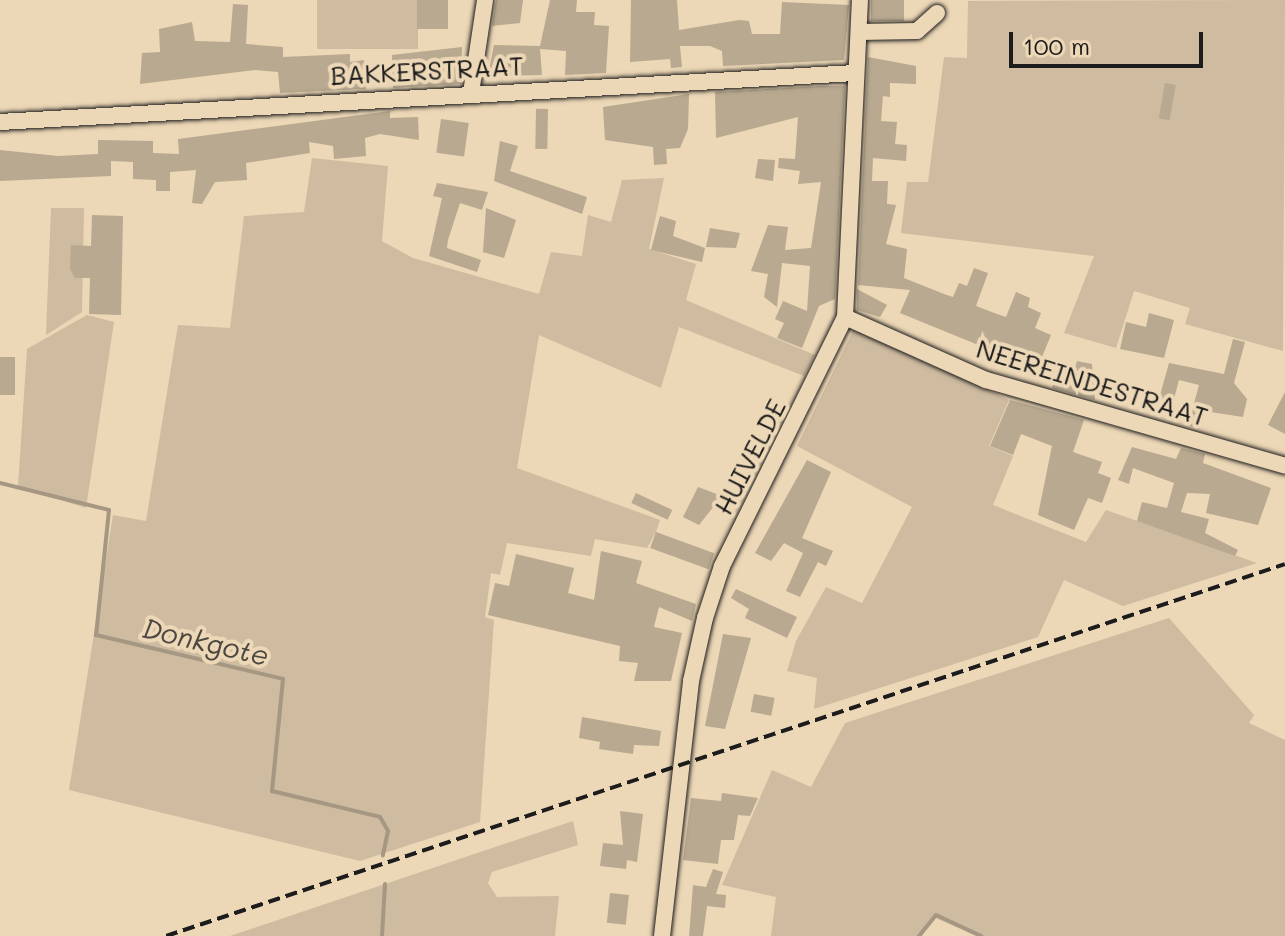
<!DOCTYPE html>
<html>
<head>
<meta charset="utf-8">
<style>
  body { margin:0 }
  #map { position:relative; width:1285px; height:936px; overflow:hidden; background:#ecd7b6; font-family:Mali,sans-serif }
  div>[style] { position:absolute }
  .green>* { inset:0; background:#cebba0; transform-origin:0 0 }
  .stream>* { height:4px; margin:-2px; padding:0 2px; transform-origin:2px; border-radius:2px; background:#a59782 }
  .building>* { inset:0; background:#b8a990; transform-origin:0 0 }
  .roads { filter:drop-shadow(0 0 2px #1c1c1c) drop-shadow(0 0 2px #1c1c1c) }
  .minor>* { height:16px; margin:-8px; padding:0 8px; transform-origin:8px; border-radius:8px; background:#ecd7b6 }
  .rail>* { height:4px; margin-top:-2px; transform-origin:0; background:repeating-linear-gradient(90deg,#1c1c1c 0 12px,transparent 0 18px) }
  span { translate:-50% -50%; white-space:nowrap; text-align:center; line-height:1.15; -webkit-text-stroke:8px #ecd7b6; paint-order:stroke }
  .street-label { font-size:26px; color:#1c1c1c }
  .water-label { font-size:28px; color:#4c4740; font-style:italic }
  .scale { position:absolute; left:1009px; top:32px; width:194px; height:36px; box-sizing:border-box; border:4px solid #1c1c1c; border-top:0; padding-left:10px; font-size:24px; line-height:28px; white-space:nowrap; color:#1c1c1c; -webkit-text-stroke:6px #ecd7b6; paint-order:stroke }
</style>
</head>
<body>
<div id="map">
  <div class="green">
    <i style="left:317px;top:0;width:101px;height:49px"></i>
    <i style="clip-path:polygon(1285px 0,1283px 351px,1185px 324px,1190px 308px,1134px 291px,1116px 348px,1064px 333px,1094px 256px,901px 233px,907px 182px,928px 182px,944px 57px,967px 58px,968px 1px)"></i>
    <i style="clip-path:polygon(312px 158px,388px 166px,382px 241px,413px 258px,539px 294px,551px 252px,582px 256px,588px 215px,611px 222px,622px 180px,664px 178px,649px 249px,696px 264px,686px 300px,815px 355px,804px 376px,679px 327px,661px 388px,539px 335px,517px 468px,660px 520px,656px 532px,647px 548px,595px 539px,591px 556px,507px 543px,500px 575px,491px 573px,485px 617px,494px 620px,480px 822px,360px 861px,69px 790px,113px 515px,146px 521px,178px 325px,230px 328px,244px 216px,304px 212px)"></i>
    <i style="clip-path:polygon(51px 208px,84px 208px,82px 312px,46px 335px)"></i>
    <i style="clip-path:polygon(87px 315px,114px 322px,86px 508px,18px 487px,27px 349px)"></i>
    <i style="clip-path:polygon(854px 329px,1009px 400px,989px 446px,1013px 456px,993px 505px,1086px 542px,1106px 510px,1257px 563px,1123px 606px,1064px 580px,1038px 637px,814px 709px,817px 678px,787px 671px,796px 641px,826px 587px,862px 603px,912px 507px,797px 446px)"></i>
    <i style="clip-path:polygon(1169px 618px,1254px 715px,1249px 723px,1285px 740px,1285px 936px,977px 936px,933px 917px,922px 936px,771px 936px,776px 897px,722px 885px,772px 770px,811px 787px,845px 723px)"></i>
    <i style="clip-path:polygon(573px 821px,578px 845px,492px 872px,488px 883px,497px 897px,559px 896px,555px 936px,230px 936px)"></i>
  </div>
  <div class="stream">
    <i style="left:0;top:483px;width:112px;rotate:13.9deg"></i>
    <i style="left:109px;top:510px;width:126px;rotate:95.9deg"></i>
    <i style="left:96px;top:635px;width:192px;rotate:13.2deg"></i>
    <i style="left:283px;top:679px;width:113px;rotate:95.6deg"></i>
    <i style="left:272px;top:791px;width:111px;rotate:13.5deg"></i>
    <i style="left:380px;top:817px;width:16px;rotate:60deg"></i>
    <i style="left:388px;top:831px;width:25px;rotate:102deg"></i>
    <i style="left:382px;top:936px;width:52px;rotate:-86.7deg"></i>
    <i style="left:919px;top:936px;width:27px;rotate:-51deg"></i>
    <i style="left:936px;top:915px;width:50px;rotate:25deg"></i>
  </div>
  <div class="building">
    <i style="left:417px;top:0;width:31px;height:29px"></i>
    <i style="clip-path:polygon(496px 0,523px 0,520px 23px,492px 26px)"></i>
    <i style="clip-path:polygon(550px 0,577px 0,576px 12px,595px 12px,594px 25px,609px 26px,606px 73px,565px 75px,566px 51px,540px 49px,542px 75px,488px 76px,494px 45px,540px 46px)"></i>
    <i style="clip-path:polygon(631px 0,677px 0,679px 30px,739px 20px,749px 21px,752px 34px,780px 34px,782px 2px,849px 5px,844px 60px,723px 66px,722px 51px,710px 46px,680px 46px,682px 67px,671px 68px,670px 59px,630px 62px)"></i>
    <i style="left:871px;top:0;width:33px;height:21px"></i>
    <i style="clip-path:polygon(233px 4px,248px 5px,246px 44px,283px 47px,283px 57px,350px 54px,350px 62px,364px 60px,366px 89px,280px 93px,278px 72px,255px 70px,140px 84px,142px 53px,160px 52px,159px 29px,192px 22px,195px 41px,230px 42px)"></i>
    <i style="clip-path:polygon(462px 47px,461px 84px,393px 88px,392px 55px)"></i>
    <i style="clip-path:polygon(868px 57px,916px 66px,916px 84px,890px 83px,890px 97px,883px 96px,881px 121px,897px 122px,895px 144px,907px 145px,906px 161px,873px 158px,872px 181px,888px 181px,887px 204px,896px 205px,886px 244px,907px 249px,904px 278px,944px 294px,953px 297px,959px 283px,967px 286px,974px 268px,988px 273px,976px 306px,997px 314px,1006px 317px,1016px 292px,1030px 298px,1028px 307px,1041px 313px,1035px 328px,1051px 335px,1037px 369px,900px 313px,910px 290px,858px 285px)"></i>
    <i style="left:1165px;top:83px;width:11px;height:36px;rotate:10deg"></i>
    <i style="clip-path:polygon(820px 86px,845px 86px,835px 299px,819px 306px,802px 348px,777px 338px,784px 323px,775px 319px,783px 301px,807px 311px,810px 266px,782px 263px,777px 307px,764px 297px,768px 274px,751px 271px,768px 225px,788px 227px,785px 250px,811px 248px,821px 182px,798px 184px,800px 171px,778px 168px,779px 158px,795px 159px,798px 117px,716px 138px,715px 92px)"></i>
    <i style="clip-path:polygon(689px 94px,688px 129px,680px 148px,666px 149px,667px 164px,654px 165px,653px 147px,605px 140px,603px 107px)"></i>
    <i style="left:548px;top:109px;width:40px;height:12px;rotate:91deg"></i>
    <i style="clip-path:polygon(390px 111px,390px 118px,418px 117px,419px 140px,380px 134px,365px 138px,366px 156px,334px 159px,333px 146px,309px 142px,310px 153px,246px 163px,247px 180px,215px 182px,202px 204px,192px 203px,196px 170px,170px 172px,170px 191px,156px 191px,156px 180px,133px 179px,133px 162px,111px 161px,111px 176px,0 181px,0 150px,58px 156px,98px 154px,98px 140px,153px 141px,153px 153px,179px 154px,178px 139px)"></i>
    <i style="left:441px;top:119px;width:28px;height:34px;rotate:8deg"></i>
    <i style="clip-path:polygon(500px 141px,518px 146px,510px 171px,587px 197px,582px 214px,494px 181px)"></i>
    <i style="clip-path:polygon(758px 159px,775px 160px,773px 181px,755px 178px)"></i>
    <i style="clip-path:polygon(437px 183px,488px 192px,482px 210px,460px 203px,448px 240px,447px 248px,481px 260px,477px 272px,429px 256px,442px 198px,433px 196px)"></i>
    <i style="clip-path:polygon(486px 208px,516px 220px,504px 258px,483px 252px)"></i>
    <i style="clip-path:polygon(92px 215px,123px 216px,121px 315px,89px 314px,90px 278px,75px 278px,70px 269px,71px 245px,91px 246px)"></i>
    <i style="clip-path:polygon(660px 216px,676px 221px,673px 236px,705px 248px,702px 262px,651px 250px)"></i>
    <i style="clip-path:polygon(710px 228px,740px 233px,736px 248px,706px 247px)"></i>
    <i style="clip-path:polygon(857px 289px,887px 305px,880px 317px,857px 310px)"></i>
    <i style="clip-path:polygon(1149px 313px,1174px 320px,1164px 358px,1120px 349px,1126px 322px,1146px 327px)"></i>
    <i style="clip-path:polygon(1233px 339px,1245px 342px,1234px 383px,1247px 399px,1243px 417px,1204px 411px,1199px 429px,1188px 425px,1199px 385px,1179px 380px,1171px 410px,1157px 406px,1169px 363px,1224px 374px)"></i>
    <i style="left:0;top:357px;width:15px;height:38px"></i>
    <i style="clip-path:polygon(1077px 361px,1092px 364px,1095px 400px,1052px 388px,1057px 369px,1073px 374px)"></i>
    <i style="clip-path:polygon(1285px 392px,1285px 434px,1268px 425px)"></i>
    <i style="clip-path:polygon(1010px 400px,1084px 420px,1073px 452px,1102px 462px,1098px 473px,1111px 478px,1102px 503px,1088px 498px,1074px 530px,1038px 515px,1052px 446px,1021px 434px,1013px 455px,990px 446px)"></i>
    <i style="clip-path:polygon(1132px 447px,1176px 459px,1181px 448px,1205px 454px,1203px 463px,1271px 488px,1258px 525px,1206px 513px,1210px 494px,1187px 493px,1181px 512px,1209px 519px,1205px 533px,1238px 550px,1235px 556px,1137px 521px,1142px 502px,1167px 508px,1174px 483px,1133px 468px,1129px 484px,1118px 480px)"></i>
    <i style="clip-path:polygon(807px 460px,831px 472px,802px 538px,833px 551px,826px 566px,818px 562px,800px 597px,786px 591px,803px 553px,784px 543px,771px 561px,755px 553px)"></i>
    <i style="clip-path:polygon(698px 487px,722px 496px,699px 525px,683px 517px)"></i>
    <i style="left:636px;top:493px;width:40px;height:11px;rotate:25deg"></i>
    <i style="left:656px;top:532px;width:62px;height:17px;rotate:20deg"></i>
    <i style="clip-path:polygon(601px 551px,642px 561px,636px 583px,696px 604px,692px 621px,659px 607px,654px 627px,682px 633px,671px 681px,634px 681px,638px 663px,619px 661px,620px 646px,488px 615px,495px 583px,509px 586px,516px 554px,574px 568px,568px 593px,594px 600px)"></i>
    <i style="clip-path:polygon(736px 589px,797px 617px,787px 638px,745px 618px,749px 609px,731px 598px)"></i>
    <i style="clip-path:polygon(723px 634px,751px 638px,725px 729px,705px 726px)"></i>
    <i style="left:754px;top:694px;width:21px;height:18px;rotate:11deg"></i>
    <i style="clip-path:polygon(582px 717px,661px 731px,659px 746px,634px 745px,633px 754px,599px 749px,600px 742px,579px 738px)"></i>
    <i style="clip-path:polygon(722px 793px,758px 798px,750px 816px,738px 815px,734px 840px,721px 840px,718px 864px,683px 860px,691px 798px,721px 801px)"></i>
    <i style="clip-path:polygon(620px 811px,643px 814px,637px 862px,627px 860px,626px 869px,600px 866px,603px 843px,623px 845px)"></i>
    <i style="clip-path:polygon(713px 869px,723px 872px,716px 894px,726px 895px,725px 908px,707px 906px,703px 936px,689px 936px,693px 885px,706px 887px)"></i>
    <i style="left:610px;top:893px;width:19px;height:30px;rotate:6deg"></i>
  </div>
  <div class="roads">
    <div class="minor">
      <i style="left:859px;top:32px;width:58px;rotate:-1deg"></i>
      <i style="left:917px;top:31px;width:27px;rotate:-42deg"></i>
      <i style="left:471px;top:93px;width:94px;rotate:-81.4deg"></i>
      <i style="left:0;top:122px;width:857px;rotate:-3.28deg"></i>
      <i style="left:845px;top:317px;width:154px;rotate:24.1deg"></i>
      <i style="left:986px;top:380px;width:311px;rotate:16deg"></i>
      <i style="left:662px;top:936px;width:257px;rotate:-83.5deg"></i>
      <i style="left:691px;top:681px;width:65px;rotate:-77.5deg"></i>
      <i style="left:705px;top:618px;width:55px;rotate:-71.9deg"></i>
      <i style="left:722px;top:566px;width:278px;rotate:-63.7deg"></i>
      <i style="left:845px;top:317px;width:317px;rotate:-87.3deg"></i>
    </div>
  </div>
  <div class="rail">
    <i style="left:166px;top:936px;width:1179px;rotate:-18.39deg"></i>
  </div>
  <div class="street-label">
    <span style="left:427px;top:71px;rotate:-3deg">BAKKERSTRAAT</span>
    <span style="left:1092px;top:383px;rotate:17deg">NEEREINDESTRAAT</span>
    <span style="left:750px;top:457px;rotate:-63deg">HUIVELDE</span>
  </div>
  <div class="water-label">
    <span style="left:206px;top:641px;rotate:13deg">Donkgote</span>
  </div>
  <div class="scale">100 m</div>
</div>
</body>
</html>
